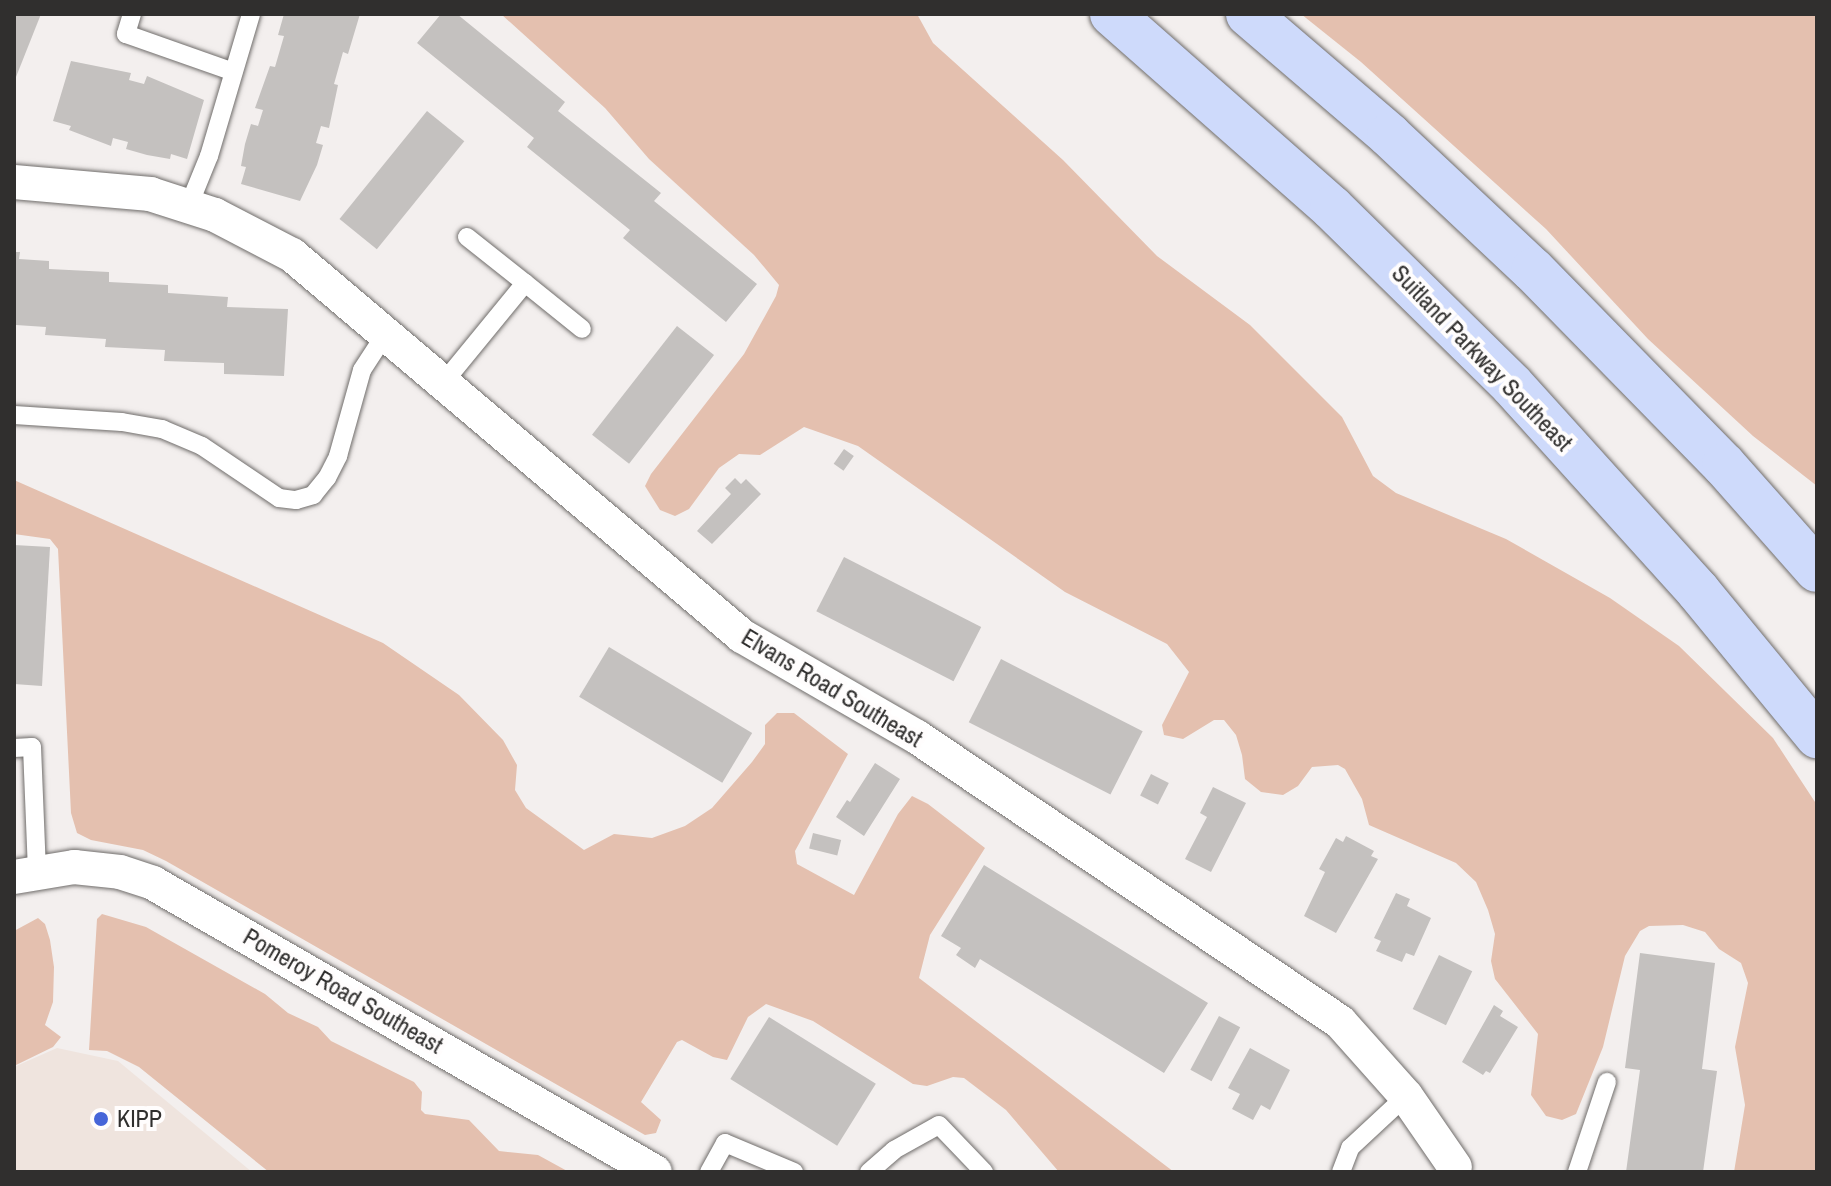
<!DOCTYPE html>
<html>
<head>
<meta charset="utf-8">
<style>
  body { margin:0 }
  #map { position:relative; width:1831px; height:1186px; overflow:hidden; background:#f3efee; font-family:"Archivo Narrow",sans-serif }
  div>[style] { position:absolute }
  .built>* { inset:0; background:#efe4de }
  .green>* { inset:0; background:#e4c0af }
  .building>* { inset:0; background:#c4c1bf; transform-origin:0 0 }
  .roads { filter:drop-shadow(0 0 2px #706d6b) drop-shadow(0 0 2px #706d6b) }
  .service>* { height:18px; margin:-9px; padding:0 9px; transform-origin:9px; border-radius:9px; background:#fff }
  .minor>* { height:34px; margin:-17px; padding:0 17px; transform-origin:17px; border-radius:17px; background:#fff }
  .trunk>* { height:44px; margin:-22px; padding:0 22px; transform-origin:22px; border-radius:22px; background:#cedafb }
  .dots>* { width:22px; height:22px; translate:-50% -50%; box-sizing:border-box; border:4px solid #fffdfd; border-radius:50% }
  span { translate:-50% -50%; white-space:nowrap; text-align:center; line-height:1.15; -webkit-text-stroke:8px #fffdfd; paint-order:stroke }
  .street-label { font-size:24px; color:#302f2e }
  .poi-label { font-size:24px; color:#302f2e }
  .left { translate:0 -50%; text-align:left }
  .frame { position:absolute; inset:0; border:16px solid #302f2e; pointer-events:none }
</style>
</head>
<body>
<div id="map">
  <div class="built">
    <i style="clip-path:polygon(57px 1048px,118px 1061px,252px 1172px,14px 1172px,14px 1067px)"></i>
  </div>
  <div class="green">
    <i style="clip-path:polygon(501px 14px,917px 14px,933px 43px,1063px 160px,1157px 256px,1250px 325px,1342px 417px,1373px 476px,1396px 493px,1506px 539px,1610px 598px,1679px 646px,1773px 738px,1817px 805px,1817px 1172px,1734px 1172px,1745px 1105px,1735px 1047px,1748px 983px,1741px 963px,1719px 949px,1705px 932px,1683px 925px,1649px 926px,1640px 931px,1625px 956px,1603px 1047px,1576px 1114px,1562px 1120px,1546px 1116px,1531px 1095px,1538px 1034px,1495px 979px,1491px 961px,1495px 934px,1488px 910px,1476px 882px,1456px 863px,1369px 825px,1362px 799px,1345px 769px,1338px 765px,1312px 767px,1298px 786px,1283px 795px,1261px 792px,1245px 779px,1242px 755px,1236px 735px,1224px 720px,1214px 720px,1183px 739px,1164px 735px,1162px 725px,1189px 672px,1167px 644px,1065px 592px,858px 446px,804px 427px,760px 455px,739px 454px,719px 468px,689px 509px,675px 516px,660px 510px,645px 486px,651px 474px,744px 354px,776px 296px,779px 285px,754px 255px,649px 159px,605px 108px)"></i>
    <i style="clip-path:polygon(1301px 14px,1817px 14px,1817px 486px,1753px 436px,1648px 339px,1546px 229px,1361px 62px)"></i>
    <i style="clip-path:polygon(14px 480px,383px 643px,459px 695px,503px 740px,517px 765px,515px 790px,526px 808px,584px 850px,614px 834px,652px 838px,685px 826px,712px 808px,752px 762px,765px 744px,765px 725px,777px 713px,794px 713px,848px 754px,795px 851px,797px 864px,854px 895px,898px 814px,912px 796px,928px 804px,985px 848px,930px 935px,919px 978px,1174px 1172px,1059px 1172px,1006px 1110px,964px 1078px,953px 1077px,927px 1086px,913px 1084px,813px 1021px,766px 1004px,748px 1017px,727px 1060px,713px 1057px,682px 1040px,677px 1042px,641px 1102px,661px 1120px,656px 1133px,645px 1135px,166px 861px,143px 850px,91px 840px,77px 833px,71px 813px,58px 549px,50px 539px,14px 534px)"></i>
    <i style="clip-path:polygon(102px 914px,146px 927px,265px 994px,288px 1013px,318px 1027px,331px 1041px,414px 1082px,422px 1092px,421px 1110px,425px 1114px,469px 1120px,499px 1151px,538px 1155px,569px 1172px,269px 1172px,139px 1067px,107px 1051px,89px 1050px,97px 919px)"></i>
    <i style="clip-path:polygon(38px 918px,45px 924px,50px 940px,54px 967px,53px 1002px,45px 1025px,61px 1037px,53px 1047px,14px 1066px,14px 931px)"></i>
  </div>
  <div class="building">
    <i style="clip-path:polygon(14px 14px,41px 14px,16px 77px,14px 76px)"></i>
    <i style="clip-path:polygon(284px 14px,360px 14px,348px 54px,343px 52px,334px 84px,338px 85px,329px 128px,321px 126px,316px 143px,323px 145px,317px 165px,300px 201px,241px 184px,246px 167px,241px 166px,245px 144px,251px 124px,258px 126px,263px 110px,255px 108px,270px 66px,275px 67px,284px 36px,278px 35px)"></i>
    <i style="clip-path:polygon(441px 14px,457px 14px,565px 102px,558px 111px,661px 193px,654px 201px,757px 284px,726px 322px,623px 238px,630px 230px,527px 147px,534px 138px,417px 43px)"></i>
    <i style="clip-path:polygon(71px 61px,131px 73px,129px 80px,144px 84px,147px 76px,204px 100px,187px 159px,171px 154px,170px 159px,147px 155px,126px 149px,128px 142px,113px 138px,111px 146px,69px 130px,71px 126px,53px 121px)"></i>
    <i style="left:427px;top:111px;width:48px;height:139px;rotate:39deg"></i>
    <i style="clip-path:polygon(14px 252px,20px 252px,19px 259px,49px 261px,49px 269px,109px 272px,109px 282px,168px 285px,168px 293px,228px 297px,227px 307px,288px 309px,284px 376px,224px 374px,224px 363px,164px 361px,165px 350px,105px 347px,106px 339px,45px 335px,46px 327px,16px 325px)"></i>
    <i style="left:677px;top:326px;width:47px;height:138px;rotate:38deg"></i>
    <i style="left:844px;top:449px;width:12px;height:18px;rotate:35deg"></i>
    <i style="clip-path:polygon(735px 478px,741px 484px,746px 479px,761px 494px,712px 544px,697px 531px,731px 494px,725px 488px)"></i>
    <i style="clip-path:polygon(14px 545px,50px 547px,42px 686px,14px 684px)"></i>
    <i style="left:844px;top:557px;width:154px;height:61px;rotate:27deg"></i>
    <i style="left:609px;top:647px;width:167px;height:58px;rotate:31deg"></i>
    <i style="left:1001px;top:659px;width:159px;height:71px;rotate:27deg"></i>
    <i style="clip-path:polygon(875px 763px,900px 779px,864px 836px,836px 817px,847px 800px,850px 802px)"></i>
    <i style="left:1151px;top:774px;width:20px;height:24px;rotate:27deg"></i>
    <i style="clip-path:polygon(1213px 787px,1246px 803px,1211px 872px,1185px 859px,1207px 817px,1200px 813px)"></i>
    <i style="left:813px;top:833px;width:29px;height:16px;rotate:14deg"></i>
    <i style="clip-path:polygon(1346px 836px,1374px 851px,1371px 856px,1378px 859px,1336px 933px,1304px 916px,1325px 872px,1319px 869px,1336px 838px,1343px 842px)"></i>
    <i style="clip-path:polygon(984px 865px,1208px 1003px,1164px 1073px,980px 959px,975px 968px,956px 955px,961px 948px,941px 936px)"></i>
    <i style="clip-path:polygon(1396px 893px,1410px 899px,1407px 906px,1431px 918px,1414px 956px,1406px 953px,1402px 962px,1376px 951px,1381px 941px,1374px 938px)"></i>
    <i style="clip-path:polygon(1640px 953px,1715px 963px,1702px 1069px,1717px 1071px,1703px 1172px,1626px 1172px,1640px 1070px,1625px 1068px)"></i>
    <i style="left:1439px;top:955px;width:37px;height:60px;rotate:26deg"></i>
    <i style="clip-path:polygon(1494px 1005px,1503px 1011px,1500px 1016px,1518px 1027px,1490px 1073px,1486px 1071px,1483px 1075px,1462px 1062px)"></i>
    <i style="left:1219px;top:1016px;width:24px;height:61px;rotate:28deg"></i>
    <i style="left:769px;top:1017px;width:126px;height:73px;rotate:32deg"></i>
    <i style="clip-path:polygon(1250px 1048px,1290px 1070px,1270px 1110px,1261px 1105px,1253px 1120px,1232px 1109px,1240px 1094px,1228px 1088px)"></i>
  </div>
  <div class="roads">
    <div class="service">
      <i style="left:132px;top:14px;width:21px;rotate:107deg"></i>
      <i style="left:126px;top:34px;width:114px;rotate:19.4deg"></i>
      <i style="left:189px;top:205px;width:53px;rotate:-67.8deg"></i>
      <i style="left:209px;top:156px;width:148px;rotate:-73.5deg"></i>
      <i style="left:467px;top:237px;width:74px;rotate:38.4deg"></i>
      <i style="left:444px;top:382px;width:128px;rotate:-50.7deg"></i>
      <i style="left:525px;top:283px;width:73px;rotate:38.9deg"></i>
      <i style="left:14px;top:415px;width:108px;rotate:3.7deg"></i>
      <i style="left:122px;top:422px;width:41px;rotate:9.9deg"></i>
      <i style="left:162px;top:429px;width:43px;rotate:23deg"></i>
      <i style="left:202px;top:446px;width:93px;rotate:34deg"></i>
      <i style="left:279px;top:498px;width:17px;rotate:7deg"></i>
      <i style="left:296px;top:500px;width:18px;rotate:-16deg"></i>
      <i style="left:313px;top:495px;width:22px;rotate:-51deg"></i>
      <i style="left:327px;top:478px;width:25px;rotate:-63deg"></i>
      <i style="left:338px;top:456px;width:89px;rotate:-74.4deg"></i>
      <i style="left:362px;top:370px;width:44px;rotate:-57deg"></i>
      <i style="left:14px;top:748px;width:18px;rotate:-3deg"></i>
      <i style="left:32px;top:747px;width:123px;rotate:87.7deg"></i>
      <i style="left:709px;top:1172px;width:33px;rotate:-61deg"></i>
      <i style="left:725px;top:1143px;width:75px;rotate:22.8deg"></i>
      <i style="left:869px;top:1172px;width:33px;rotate:-41deg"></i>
      <i style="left:894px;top:1150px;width:51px;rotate:-29.1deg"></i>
      <i style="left:939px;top:1125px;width:65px;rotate:46.2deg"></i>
      <i style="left:1341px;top:1172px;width:26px;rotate:-69deg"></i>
      <i style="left:1350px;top:1148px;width:76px;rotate:-42.9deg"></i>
      <i style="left:1577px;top:1172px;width:95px;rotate:-71.6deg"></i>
    </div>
    <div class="minor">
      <i style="left:14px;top:182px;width:137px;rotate:5deg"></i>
      <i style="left:150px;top:194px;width:68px;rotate:17.9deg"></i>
      <i style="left:215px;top:215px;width:87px;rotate:27.5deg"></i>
      <i style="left:292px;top:255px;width:590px;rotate:40.25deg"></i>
      <i style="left:742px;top:636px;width:202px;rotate:30deg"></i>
      <i style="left:917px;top:737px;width:510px;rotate:33.97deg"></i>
      <i style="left:1340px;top:1022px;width:99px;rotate:48.3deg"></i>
      <i style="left:1406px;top:1096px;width:86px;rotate:55.4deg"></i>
      <i style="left:14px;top:877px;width:61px;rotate:-9.5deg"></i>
      <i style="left:74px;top:867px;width:46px;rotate:6.2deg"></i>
      <i style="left:120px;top:872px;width:35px;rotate:18deg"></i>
      <i style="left:153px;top:883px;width:579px;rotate:29.93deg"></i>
    </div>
    <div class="trunk">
      <i style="left:1112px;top:14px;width:293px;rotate:41.4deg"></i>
      <i style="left:1332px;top:208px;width:252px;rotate:44.5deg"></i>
      <i style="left:1512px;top:385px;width:278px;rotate:47.9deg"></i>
      <i style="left:1698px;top:591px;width:188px;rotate:50.6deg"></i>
      <i style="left:1248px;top:14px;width:186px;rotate:40.6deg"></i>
      <i style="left:1389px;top:135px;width:197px;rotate:43.2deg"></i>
      <i style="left:1533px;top:270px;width:273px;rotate:45.6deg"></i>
      <i style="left:1724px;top:465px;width:140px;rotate:48.5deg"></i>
    </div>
  </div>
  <div class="dots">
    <i style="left:101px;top:1119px;background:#4665d8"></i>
  </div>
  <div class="street-label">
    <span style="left:1482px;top:358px;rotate:46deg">Suitland Parkway Southeast</span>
    <span style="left:832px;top:688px;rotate:31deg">Elvans Road Southeast</span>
    <span style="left:343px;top:991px;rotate:30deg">Pomeroy Road Southeast</span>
  </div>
  <div class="poi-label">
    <span class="left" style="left:117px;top:1119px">KIPP</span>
  </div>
  <div class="frame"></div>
</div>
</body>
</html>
